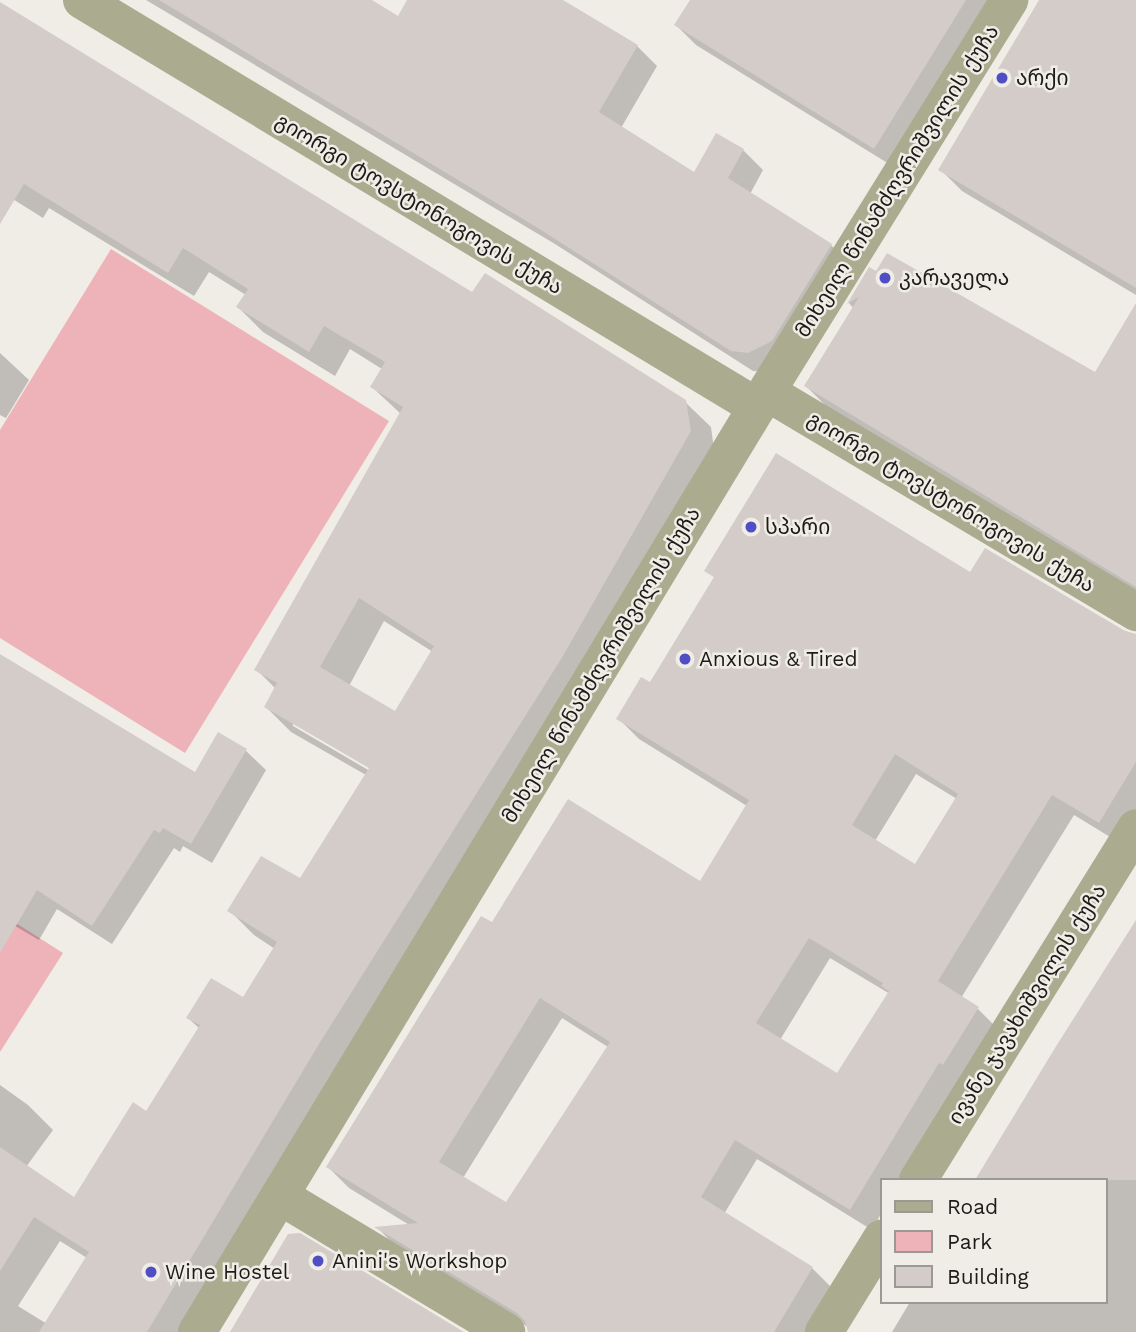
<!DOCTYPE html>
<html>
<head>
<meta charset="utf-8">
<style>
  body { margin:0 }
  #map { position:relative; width:1136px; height:1332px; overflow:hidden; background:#f0ece6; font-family:"Work Sans","Noto Sans Georgian",sans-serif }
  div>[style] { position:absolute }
  .green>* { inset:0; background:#eeb3b8 }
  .shadow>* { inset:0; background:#0003 }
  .building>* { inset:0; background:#d3ccc9 }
  .minor>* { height:38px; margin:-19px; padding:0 19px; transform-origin:19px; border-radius:19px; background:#abab90 }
  .dots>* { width:19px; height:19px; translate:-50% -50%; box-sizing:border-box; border:4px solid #f0ece6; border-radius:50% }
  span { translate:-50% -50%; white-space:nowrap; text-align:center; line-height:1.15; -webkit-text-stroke:5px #f0ece6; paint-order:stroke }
  .poi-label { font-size:21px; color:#1d1b19 }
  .left { translate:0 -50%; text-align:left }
  .street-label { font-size:21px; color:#1d1b19 }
  .legend { position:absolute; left:880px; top:1178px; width:228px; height:126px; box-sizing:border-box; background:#f0ece6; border:2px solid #9c9894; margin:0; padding:9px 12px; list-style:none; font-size:21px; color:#1d1b19 }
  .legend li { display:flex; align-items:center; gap:14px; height:35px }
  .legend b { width:35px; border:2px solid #9c9894 }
</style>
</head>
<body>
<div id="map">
  <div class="green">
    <i style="clip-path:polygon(111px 249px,389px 421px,185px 753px,0 638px,0 430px)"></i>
    <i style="clip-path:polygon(0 913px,63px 953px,0 1052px)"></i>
  </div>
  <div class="shadow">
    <i style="clip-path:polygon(146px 0,369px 0,399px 18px,409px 0,559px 0,637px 46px,657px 66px,621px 128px,694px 174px,743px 150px,763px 170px,750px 194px,831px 245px,851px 265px,768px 372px,753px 371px,555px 244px)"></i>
    <i style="clip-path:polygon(692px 0,998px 0,894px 167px,696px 45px,676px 25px)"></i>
    <i style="clip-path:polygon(1041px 0,1136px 0,1136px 295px,962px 191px,941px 170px)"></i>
    <i style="clip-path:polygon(evenodd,0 5px,473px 294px,685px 402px,711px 427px,715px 457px,188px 1332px,0 1332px,0 1085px,28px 1105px,53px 1130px,26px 1167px,75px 1200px,147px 1114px,200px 1029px,188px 1018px,244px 999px,275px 949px,254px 935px,229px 910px,301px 881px,366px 775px,291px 732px,266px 707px,276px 689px,256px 669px,401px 414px,372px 387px,382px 369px,350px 349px,335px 376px,263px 332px,238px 307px,246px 295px,209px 272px,194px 296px,49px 208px,43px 218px,0 191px,0 5px,384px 621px,433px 652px,396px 713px,349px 686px,384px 621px,0 5px,293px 722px,377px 771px,375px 774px,293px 726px,293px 722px,0 5px,60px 1241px,87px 1258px,47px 1324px,18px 1306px,60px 1241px)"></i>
    <i style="clip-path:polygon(870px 269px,1095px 374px,1136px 306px,1136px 593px,827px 407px,806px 386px,854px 309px,849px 303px)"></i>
    <i style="clip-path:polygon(0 353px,29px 380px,6px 418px,0 415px)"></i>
    <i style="clip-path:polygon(evenodd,707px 571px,971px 575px,1136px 635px,1136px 817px,1120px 843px,1074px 815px,961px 998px,977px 1008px,998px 1029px,902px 1180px,882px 1180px,882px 1212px,872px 1230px,757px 1159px,724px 1214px,812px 1268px,833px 1289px,807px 1332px,530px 1332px,528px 1327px,397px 1248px,378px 1228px,411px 1226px,349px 1188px,328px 1167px,492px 925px,700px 883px,747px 806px,639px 739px,618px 718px,650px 685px,715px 578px,707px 571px,916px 774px,957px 799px,916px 867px,875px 841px,916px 774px,707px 571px,830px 958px,890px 994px,837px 1076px,780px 1040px,830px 958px,707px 571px,562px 1018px,608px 1047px,507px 1205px,463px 1178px,562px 1018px)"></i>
    <i style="clip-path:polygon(0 657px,196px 774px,246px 751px,266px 770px,212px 863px,183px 846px,180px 852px,174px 848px,112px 944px,57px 909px,39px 940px,0 917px)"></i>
    <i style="clip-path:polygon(1136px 926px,1136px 1332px,892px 1332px,910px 1302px,1106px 1302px,1106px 1180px)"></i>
  </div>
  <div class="building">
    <i style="clip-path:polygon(159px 0,372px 0,398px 16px,407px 0,563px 0,638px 45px,599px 112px,694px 172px,716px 133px,744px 149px,728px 178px,832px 244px,772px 341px,748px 353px,731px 351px,533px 225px)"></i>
    <i style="clip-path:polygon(690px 0,966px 0,874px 149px,674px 25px)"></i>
    <i style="clip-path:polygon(1039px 0,1136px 0,1136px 288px,938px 170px)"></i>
    <i style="clip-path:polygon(evenodd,0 2px,472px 292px,485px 273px,686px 400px,691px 431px,563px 656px,319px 1044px,147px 1332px,39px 1332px,89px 1252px,34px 1217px,0 1271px,0 1147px,74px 1197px,133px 1102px,146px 1111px,200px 1025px,186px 1018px,211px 978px,243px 997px,277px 942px,227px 911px,261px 856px,300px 878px,369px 768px,264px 707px,277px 683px,254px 670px,403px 407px,370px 387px,385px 362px,324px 326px,309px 352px,236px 307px,248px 289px,183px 248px,168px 273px,24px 184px,0 224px,0 2px,359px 598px,434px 646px,395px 711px,320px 667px,359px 598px)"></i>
    <i style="clip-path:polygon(887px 253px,1095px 372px,1136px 303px,1136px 587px,804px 386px,859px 297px,847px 304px,869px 267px,876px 271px)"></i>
    <i style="clip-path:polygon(evenodd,776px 453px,970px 572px,985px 548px,1125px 631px,1136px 634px,1136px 762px,1099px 823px,1052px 795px,938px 981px,979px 1007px,943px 1065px,939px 1063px,850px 1210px,735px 1140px,701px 1197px,813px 1267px,774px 1332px,528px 1332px,525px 1321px,517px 1313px,374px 1227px,418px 1223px,326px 1167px,481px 916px,492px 922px,568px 799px,700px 881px,749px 800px,616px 719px,641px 677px,650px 682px,714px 577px,704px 571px,776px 453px,895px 754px,958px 794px,915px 864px,852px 825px,895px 754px,776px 453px,809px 938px,883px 983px,881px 986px,889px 991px,837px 1073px,756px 1023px,809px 938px,776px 453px,540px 998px,610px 1042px,506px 1202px,439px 1162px,540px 998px)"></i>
    <i style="clip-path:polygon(0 654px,195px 772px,218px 732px,247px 749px,191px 844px,163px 828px,160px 833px,154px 830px,92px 926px,37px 890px,0 953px)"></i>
    <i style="clip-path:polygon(1136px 920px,1136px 1180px,975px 1180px,1055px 1048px)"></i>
    <i style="clip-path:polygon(300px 1233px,464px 1332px,230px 1332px,288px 1234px)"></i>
  </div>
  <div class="minor">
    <i style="left:82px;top:0;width:788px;rotate:31.09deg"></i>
    <i style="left:767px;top:392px;width:430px;rotate:30.8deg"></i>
    <i style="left:918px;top:1180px;width:414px;rotate:-58.2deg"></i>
    <i style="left:280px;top:1196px;width:264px;rotate:31deg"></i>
    <i style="left:197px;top:1332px;width:1081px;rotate:-58.81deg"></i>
    <i style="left:757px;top:407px;width:479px;rotate:-58.2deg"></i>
    <i style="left:824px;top:1332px;width:110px;rotate:-58.3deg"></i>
  </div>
  <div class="dots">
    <i style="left:1002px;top:78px;background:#4f4ec4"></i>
    <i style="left:885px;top:278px;background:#4f4ec4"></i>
    <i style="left:751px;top:527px;background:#4f4ec4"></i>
    <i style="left:685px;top:659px;background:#4f4ec4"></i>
    <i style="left:318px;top:1261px;background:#4f4ec4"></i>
    <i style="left:151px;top:1272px;background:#4f4ec4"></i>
  </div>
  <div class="poi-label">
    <span class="left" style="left:1016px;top:78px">არქი</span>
    <span class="left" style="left:899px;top:278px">კარაველა</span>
    <span class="left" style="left:765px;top:527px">სპარი</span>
    <span class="left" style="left:699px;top:659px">Anxious &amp; Tired</span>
    <span class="left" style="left:332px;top:1261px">Anini's Workshop</span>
    <span class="left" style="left:165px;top:1272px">Wine Hostel</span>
  </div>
  <div class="street-label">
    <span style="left:897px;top:181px;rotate:-58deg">მიხეილ წინამძღვრიშვილის ქუჩა</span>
    <span style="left:419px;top:204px;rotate:31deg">გიორგი ტოვსტონოგოვის ქუჩა</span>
    <span style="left:951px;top:502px;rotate:31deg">გიორგი ტოვსტონოგოვის ქუჩა</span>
    <span style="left:601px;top:665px;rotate:-59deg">მიხეილ წინამძღვრიშვილის ქუჩა</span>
    <span style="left:1027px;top:1004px;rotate:-58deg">ივანე ჯავახიშვილის ქუჩა</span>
  </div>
  <ul class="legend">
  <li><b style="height:9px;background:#abab90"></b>Road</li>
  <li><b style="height:19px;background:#eeb3b8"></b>Park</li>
  <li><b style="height:19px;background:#d3ccc9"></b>Building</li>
  </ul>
</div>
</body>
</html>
